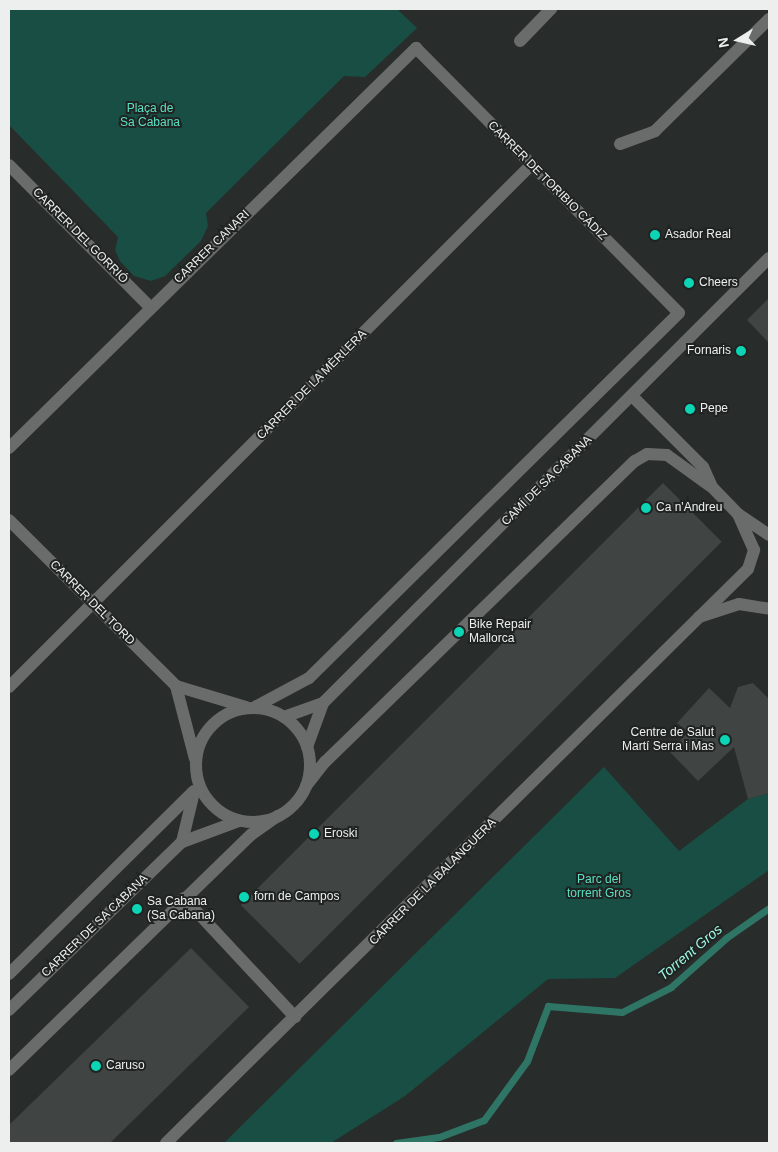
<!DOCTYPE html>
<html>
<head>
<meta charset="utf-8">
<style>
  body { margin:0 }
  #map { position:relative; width:778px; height:1152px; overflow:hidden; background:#282d2b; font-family:Helvetica,sans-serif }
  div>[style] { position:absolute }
  .green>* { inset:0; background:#184e43 }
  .stream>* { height:7px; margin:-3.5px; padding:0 3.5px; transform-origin:3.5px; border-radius:3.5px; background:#2f7566 }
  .building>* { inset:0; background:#404443; transform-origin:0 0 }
  .minor>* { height:12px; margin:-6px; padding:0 6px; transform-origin:6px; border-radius:6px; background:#6a6c6b }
  .minor>.ring { margin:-6px; padding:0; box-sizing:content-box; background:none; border:12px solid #6a6c6b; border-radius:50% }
  .dots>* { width:14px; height:14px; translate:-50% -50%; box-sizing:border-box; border:2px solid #1f2322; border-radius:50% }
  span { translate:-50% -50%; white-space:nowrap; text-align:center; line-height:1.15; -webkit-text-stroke:4px #1f2322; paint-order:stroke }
  .park-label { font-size:12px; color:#5ae0c3 }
  .street-label { font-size:12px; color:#ecefee }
  .poi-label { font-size:12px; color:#ecefee }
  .left { translate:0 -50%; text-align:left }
  .right { translate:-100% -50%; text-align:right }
  .water-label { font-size:14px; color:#9ef9e3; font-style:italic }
  .frame { position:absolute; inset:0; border:10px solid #ecefee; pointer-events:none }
  .north { position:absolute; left:713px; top:15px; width:50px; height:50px; -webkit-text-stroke:4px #1f2322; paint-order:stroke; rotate:260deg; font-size:14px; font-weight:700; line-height:20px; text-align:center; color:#ecefee }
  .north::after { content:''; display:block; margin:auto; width:18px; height:22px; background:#ecefee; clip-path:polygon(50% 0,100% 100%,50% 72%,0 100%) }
</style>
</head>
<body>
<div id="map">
  <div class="green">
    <i style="clip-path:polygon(9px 9px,397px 9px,417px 28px,365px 77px,344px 76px,206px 213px,208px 226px,201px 241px,165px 276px,151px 281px,134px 276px,120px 261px,115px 250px,118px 237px,9px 125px)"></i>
    <i style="clip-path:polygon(604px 767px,679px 851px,748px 799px,769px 793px,769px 870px,615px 978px,548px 979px,405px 1096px,331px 1143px,224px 1143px)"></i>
  </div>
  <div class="stream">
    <i style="left:396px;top:1143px;width:43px;rotate:-7.9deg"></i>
    <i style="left:439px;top:1137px;width:48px;rotate:-20.7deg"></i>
    <i style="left:484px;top:1120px;width:73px;rotate:-53.9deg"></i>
    <i style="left:527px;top:1061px;width:59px;rotate:-69.1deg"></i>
    <i style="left:548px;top:1006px;width:74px;rotate:4.6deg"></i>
    <i style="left:622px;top:1012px;width:55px;rotate:-27deg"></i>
    <i style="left:671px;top:987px;width:74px;rotate:-41.7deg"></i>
    <i style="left:726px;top:938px;width:52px;rotate:-34.9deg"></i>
  </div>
  <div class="building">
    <i style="clip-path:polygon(769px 298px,769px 343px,747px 320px)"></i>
    <i style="left:663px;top:483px;width:83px;height:597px;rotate:45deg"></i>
    <i style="clip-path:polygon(753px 683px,769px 699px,769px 793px,748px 799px,734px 747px,698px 781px,670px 752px,688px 732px,677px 723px,709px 688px,730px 708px,738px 687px)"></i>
    <i style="clip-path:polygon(191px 948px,249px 1007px,110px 1143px,9px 1143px,9px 1125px)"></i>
  </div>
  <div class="minor">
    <i style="left:520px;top:41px;width:45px;rotate:-45.9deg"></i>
    <i style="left:620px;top:144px;width:37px;rotate:-20deg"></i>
    <i style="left:655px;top:131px;width:160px;rotate:-44.5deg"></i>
    <i style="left:9px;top:165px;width:200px;rotate:45.2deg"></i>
    <i style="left:9px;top:448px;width:571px;rotate:-44.5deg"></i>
    <i style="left:416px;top:48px;width:373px;rotate:45.2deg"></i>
    <i style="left:679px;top:313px;width:520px;rotate:135.39deg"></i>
    <i style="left:309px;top:678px;width:61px;rotate:151.8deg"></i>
    <i style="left:738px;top:514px;width:37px;rotate:34deg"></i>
    <i style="left:9px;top:520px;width:235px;rotate:44.8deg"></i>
    <i style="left:176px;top:686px;width:75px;rotate:75.4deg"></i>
    <i style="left:699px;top:617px;width:42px;rotate:-18deg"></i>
    <i style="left:739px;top:604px;width:30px;rotate:9deg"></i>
    <i style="left:176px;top:686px;width:73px;rotate:16.7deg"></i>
    <i style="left:9px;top:687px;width:738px;rotate:-45deg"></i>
    <i class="ring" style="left:196px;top:708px;width:102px;height:102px"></i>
    <i style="left:284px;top:717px;width:41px;rotate:-19.7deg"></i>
    <i style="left:307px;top:747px;width:47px;rotate:-70deg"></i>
    <i style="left:323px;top:703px;width:630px;rotate:-44.94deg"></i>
    <i style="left:306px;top:786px;width:31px;rotate:-52deg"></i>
    <i style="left:325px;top:762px;width:432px;rotate:-44.2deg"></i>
    <i style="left:635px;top:461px;width:14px;rotate:-30deg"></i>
    <i style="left:647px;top:454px;width:20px;rotate:3deg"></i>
    <i style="left:667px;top:455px;width:53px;rotate:35.8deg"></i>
    <i style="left:182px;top:842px;width:51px;rotate:-76.5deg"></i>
    <i style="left:184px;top:898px;width:163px;rotate:47deg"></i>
    <i style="left:9px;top:974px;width:260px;rotate:-44.7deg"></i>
    <i style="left:9px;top:1010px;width:241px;rotate:-44.2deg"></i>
    <i style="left:182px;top:842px;width:61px;rotate:-20.2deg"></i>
    <i style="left:9px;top:1070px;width:339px;rotate:-44.2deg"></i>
    <i style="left:252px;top:834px;width:32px;rotate:-35deg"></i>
    <i style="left:166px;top:1143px;width:817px;rotate:-44.6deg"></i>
    <i style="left:748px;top:569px;width:20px;rotate:-72deg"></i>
    <i style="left:754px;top:550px;width:39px;rotate:-114deg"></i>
    <i style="left:738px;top:514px;width:37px;rotate:-134deg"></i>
    <i style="left:712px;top:487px;width:22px;rotate:-114deg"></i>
    <i style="left:703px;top:467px;width:100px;rotate:-135deg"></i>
  </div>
  <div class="dots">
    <i style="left:655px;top:235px;background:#0bd5b5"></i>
    <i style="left:689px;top:283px;background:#0bd5b5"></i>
    <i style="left:741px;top:351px;background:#0bd5b5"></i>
    <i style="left:690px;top:409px;background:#0bd5b5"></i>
    <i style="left:646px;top:508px;background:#0bd5b5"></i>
    <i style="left:459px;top:632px;background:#0bd5b5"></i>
    <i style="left:725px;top:740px;background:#0bd5b5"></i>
    <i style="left:314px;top:834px;background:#0bd5b5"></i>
    <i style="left:244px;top:897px;background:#0bd5b5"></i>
    <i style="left:137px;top:909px;background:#0bd5b5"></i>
    <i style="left:96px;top:1066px;background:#0bd5b5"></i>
  </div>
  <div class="park-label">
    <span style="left:150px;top:116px">Plaça de<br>Sa Cabana</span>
    <span style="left:599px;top:887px">Parc del<br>torrent Gros</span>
  </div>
  <div class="street-label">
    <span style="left:547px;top:181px;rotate:45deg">CARRER DE TORIBIO CÁDIZ</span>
    <span style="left:80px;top:236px;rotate:45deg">CARRER DEL GORRIÓ</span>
    <span style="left:212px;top:247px;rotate:-44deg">CARRER CANARI</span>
    <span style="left:312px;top:385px;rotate:-45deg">CARRER DE LA MÈRLERA</span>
    <span style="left:547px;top:481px;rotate:-45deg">CAMÍ DE SA CABANA</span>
    <span style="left:92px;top:603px;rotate:45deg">CARRER DEL TORD</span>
    <span style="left:433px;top:882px;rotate:-45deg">CARRER DE LA BALANGUERA</span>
    <span style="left:95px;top:926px;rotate:-44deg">CARRER DE SA CABANA</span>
  </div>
  <div class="poi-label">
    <span class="left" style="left:665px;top:235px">Asador Real</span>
    <span class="left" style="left:699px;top:283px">Cheers</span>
    <span class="right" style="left:731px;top:351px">Fornaris</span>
    <span class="left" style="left:700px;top:409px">Pepe</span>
    <span class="left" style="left:656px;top:508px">Ca n'Andreu</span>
    <span class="left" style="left:469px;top:632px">Bike Repair<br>Mallorca</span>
    <span class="right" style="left:714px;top:740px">Centre de Salut<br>Martí Serra i Mas</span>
    <span class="left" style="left:324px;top:834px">Eroski</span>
    <span class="left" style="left:254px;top:897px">forn de Campos</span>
    <span class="left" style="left:147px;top:909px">Sa Cabana<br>(Sa Cabana)</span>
    <span class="left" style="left:106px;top:1066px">Caruso</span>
  </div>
  <div class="water-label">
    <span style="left:690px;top:952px;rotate:-40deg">Torrent Gros</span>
  </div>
  <div class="frame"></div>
  <div class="north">N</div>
</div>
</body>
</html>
